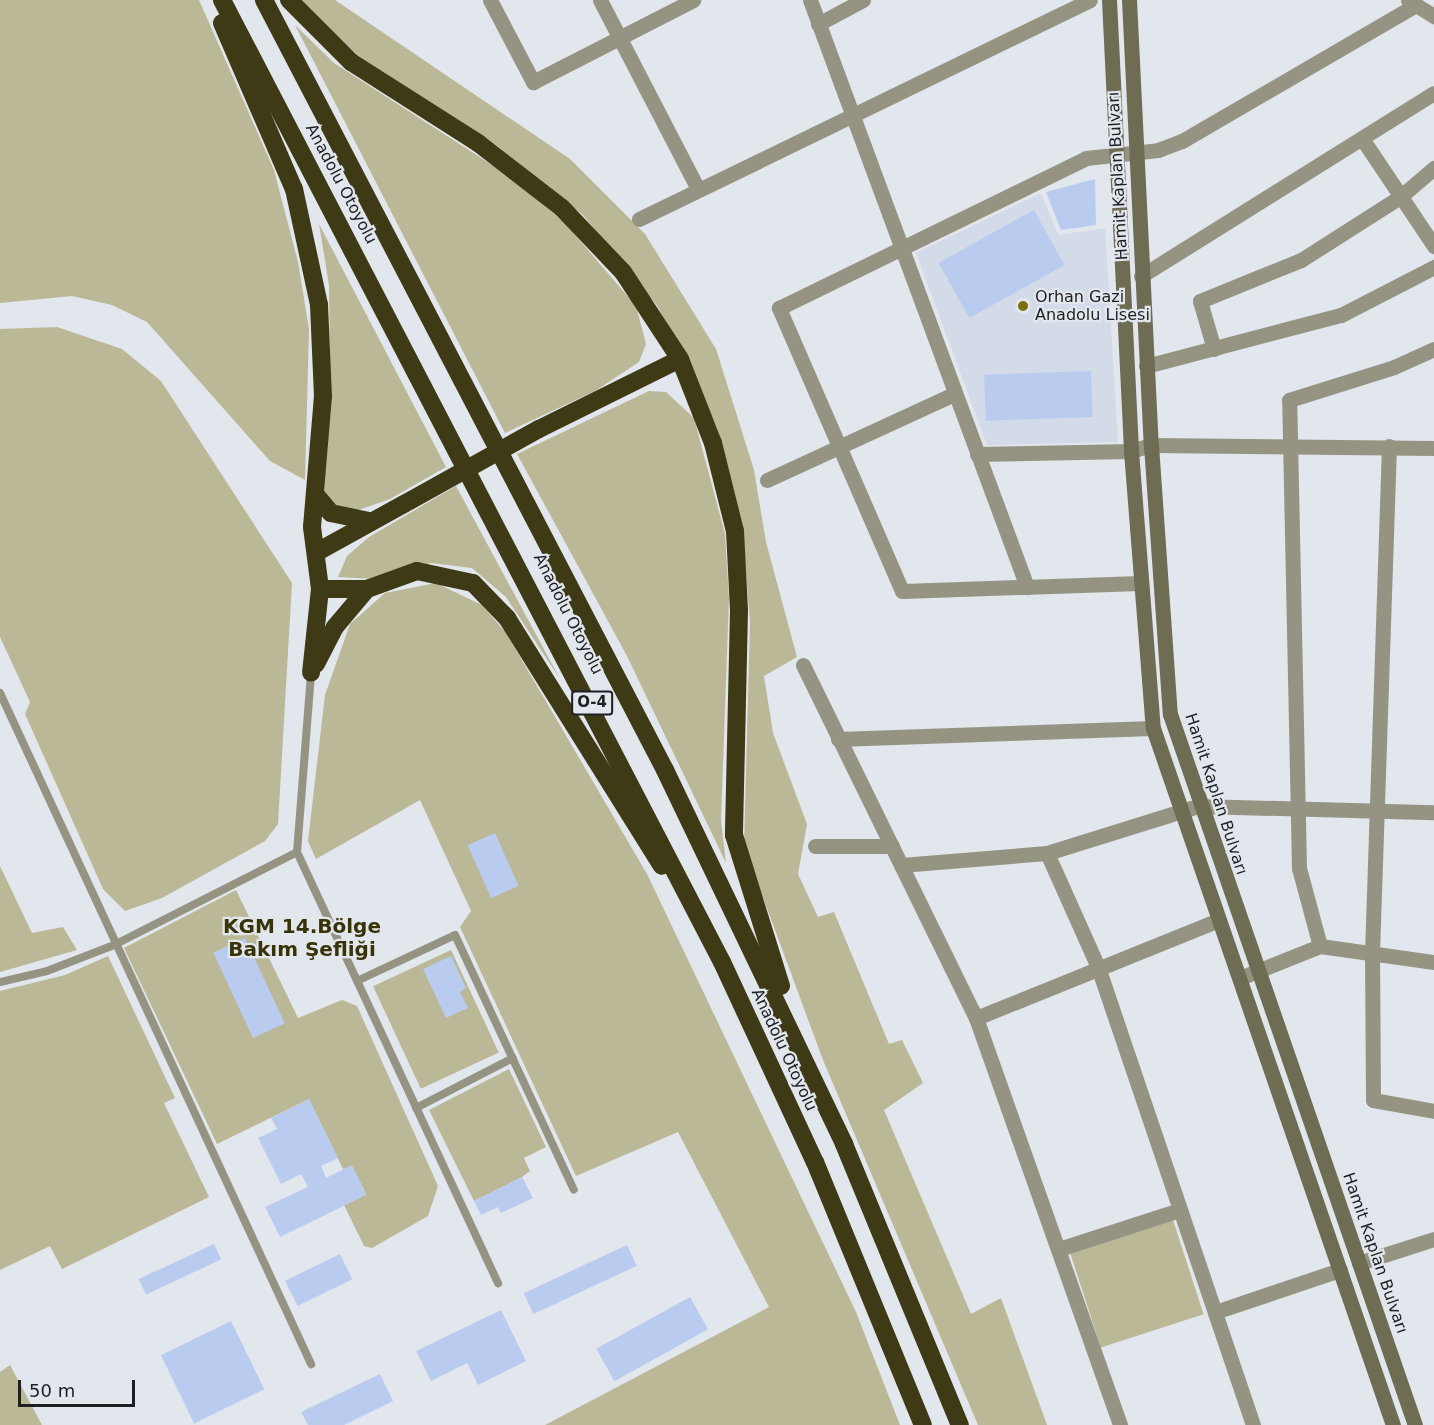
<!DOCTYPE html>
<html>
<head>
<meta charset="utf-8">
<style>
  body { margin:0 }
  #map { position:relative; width:1434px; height:1425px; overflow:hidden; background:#e2e6ed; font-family:"DejaVu Sans",sans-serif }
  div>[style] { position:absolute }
  .built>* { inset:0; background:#d3dbe8 }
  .green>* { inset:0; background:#bbb897; transform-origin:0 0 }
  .building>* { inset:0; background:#b9ccef; transform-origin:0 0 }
  .service>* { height:8px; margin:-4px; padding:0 4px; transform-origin:4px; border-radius:4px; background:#959483 }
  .minor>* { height:15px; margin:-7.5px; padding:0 7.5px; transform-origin:7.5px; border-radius:7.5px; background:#959483 }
  .tertiary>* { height:15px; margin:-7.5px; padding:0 7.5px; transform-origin:7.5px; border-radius:7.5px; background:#959483 }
  .secondary>* { height:15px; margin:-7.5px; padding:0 7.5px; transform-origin:7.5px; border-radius:7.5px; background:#6f6c54 }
  .motorway>* { height:18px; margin:-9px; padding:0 9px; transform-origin:9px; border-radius:9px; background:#3e3a16 }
  .motorway-bridge>* { height:18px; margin:-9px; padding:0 9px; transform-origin:9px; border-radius:9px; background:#3e3a16 }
  .dots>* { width:16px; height:16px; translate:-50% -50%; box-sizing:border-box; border:3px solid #e2e6ed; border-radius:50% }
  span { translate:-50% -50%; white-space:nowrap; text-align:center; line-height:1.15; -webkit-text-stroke:4.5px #e2e6ed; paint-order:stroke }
  .shield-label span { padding:2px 4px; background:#e2e6ed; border:2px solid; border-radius:4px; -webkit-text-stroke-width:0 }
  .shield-label { font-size:15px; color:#1e1f22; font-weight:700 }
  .street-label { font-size:16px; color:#1e1f22 }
  .poi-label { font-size:16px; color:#1e1f22 }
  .left { translate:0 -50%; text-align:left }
  .quarter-label { font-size:20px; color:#383307; font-weight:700 }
  .scale { position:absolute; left:18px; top:1380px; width:117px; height:27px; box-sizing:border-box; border:3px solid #1e1f22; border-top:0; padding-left:8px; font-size:18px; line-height:21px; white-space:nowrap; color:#1e1f22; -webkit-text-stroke:4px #e2e6ed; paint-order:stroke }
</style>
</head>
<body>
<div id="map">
  <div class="built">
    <i style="clip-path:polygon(1041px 193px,1058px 235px,1105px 228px,1118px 442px,987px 445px,916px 253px)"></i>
  </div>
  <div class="green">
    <i style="clip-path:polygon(0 0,199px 0,274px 170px,298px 262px,309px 329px,305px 480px,270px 461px,147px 322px,112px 305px,72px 296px,0 303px)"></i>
    <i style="clip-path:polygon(299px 0,335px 0,570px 159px,645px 234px,716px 349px,754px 470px,766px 542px,797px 657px,764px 676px,773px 733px,807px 824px,798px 874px,818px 917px,834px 912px,889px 1044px,902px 1040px,923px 1083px,884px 1110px,971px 1314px,1001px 1298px,1047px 1425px,978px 1425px,823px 1060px,744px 846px,750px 622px,742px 524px,718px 431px,688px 360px,656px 304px,583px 215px,500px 148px,363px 60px)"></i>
    <i style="clip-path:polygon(295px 25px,334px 63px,509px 176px,564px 222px,636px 306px,646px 344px,639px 362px,595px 391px,505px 433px)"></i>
    <i style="clip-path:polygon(319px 224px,446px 467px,390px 499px,353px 512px,330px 502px,322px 488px,330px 367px,329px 285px)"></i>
    <i style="clip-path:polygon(57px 327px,122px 349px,161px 381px,292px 583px,278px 824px,265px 841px,162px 898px,125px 911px,103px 889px,25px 714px,30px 702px,0 637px,0 329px)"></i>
    <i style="clip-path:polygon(649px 391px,666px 392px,694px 418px,725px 534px,729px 598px,721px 821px,726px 863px,627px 656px,517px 454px)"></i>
    <i style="clip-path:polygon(456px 486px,560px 679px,506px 597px,472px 568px,431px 563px,374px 579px,338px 577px,347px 556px,369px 537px)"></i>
    <i style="clip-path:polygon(436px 583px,482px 605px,506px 633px,647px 874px,856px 1312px,900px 1425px,545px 1425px,769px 1307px,678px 1132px,576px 1176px,460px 927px,471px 911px,420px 800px,316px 859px,308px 841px,325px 695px,350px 624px,385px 593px)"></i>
    <i style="clip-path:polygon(0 866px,32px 933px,63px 927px,77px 950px,0 972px)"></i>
    <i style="clip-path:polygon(236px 890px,298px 1018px,342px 1000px,357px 1006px,438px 1186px,428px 1216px,372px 1248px,364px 1246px,344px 1205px,366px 1194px,352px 1166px,343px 1169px,309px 1099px,217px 1144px,124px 948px)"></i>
    <i style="left:451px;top:950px;width:113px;height:86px;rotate:65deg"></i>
    <i style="clip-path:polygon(108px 956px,175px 1098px,164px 1103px,209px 1197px,62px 1269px,50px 1246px,0 1270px,0 991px,65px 975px)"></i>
    <i style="clip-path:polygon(509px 1069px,546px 1147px,524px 1158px,530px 1171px,522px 1177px,474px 1201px,429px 1110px)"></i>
    <i style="left:1173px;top:1220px;width:99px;height:108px;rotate:72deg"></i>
    <i style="clip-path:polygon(10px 1365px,42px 1425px,0 1425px,0 1372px)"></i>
  </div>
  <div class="building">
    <i style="clip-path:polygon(1095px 179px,1096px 225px,1061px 230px,1046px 192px)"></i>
    <i style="left:1034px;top:210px;width:63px;height:109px;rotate:61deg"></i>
    <i style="left:1091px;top:371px;width:46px;height:107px;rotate:88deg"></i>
    <i style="left:495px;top:833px;width:58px;height:30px;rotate:66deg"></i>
    <i style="left:245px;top:938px;width:94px;height:35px;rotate:65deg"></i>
    <i style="clip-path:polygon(451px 956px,466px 988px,460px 992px,468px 1008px,446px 1018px,423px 969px)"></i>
    <i style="clip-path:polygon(309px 1099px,338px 1158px,321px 1166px,326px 1178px,352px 1165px,366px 1195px,280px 1237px,265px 1207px,308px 1187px,301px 1174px,281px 1184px,258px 1138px,277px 1129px,271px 1118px)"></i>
    <i style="clip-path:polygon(522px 1177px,533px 1198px,501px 1213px,498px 1207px,481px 1215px,474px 1201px)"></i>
    <i style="left:214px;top:1244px;width:17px;height:83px;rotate:65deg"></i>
    <i style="left:627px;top:1245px;width:23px;height:114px;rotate:65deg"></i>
    <i style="left:340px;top:1254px;width:28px;height:61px;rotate:64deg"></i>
    <i style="left:690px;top:1297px;width:37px;height:107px;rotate:61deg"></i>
    <i style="clip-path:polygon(501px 1310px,526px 1361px,478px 1385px,467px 1363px,431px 1381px,416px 1351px)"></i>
    <i style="left:231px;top:1321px;width:76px;height:78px;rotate:64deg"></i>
    <i style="clip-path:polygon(380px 1374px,393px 1401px,344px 1425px,308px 1425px,301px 1412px)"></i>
  </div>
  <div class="service">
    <i style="left:0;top:693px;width:740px;rotate:65.13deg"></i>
    <i style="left:297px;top:852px;width:476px;rotate:65deg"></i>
    <i style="left:357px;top:981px;width:108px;rotate:-25.1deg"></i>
    <i style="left:455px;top:935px;width:281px;rotate:65deg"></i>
    <i style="left:0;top:982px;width:48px;rotate:-13.2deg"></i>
    <i style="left:47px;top:971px;width:72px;rotate:-21.2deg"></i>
    <i style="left:114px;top:945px;width:205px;rotate:-26.9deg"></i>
    <i style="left:297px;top:852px;width:179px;rotate:-85.5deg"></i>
    <i style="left:416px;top:1108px;width:109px;rotate:-27.3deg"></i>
  </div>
  <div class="minor">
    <i style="left:490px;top:0;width:93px;rotate:62.3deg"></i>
    <i style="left:533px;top:82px;width:180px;rotate:-27.1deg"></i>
    <i style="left:600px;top:0;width:213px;rotate:62.6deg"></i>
    <i style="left:810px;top:0;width:626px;rotate:69.71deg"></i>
    <i style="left:818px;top:24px;width:51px;rotate:-28.1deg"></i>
    <i style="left:1363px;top:140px;width:128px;rotate:56.2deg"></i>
    <i style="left:639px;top:219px;width:501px;rotate:-25.9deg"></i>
    <i style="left:1141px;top:276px;width:345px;rotate:-32deg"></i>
    <i style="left:1214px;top:349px;width:50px;rotate:-106.3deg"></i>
    <i style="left:1200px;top:301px;width:109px;rotate:-22.1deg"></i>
    <i style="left:1301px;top:260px;width:117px;rotate:-32.5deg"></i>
    <i style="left:1400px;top:197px;width:45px;rotate:-40.5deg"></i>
    <i style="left:1146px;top:366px;width:202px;rotate:-14.7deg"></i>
    <i style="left:1341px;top:315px;width:105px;rotate:-27.3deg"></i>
    <i style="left:1389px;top:446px;width:506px;rotate:91.92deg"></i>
    <i style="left:1372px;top:952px;width:148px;rotate:89.6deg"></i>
    <i style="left:1373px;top:1100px;width:62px;rotate:10.2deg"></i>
    <i style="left:977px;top:454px;width:154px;rotate:-1.1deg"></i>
    <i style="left:1131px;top:451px;width:21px;rotate:-17deg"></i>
    <i style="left:1151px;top:445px;width:283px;rotate:0.6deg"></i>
    <i style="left:767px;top:480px;width:206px;rotate:-24.7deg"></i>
    <i style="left:1140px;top:583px;width:238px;rotate:178.1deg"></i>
    <i style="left:902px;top:591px;width:309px;rotate:-113.5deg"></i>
    <i style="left:779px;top:308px;width:342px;rotate:-26deg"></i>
    <i style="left:1086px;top:158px;width:72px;rotate:-6.3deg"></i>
    <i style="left:1158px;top:150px;width:26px;rotate:-21deg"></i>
    <i style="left:1182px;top:141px;width:271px;rotate:-30.2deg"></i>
    <i style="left:803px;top:665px;width:393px;rotate:63.9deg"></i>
    <i style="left:976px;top:1018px;width:432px;rotate:70.5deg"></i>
    <i style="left:838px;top:739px;width:315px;rotate:-2deg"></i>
    <i style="left:815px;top:846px;width:77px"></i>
    <i style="left:1047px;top:853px;width:125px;rotate:65.9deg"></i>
    <i style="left:1098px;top:967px;width:484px;rotate:71.3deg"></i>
    <i style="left:901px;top:865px;width:146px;rotate:-4.7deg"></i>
    <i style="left:1047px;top:853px;width:158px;rotate:-17.3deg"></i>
    <i style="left:1198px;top:806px;width:236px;rotate:1.5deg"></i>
    <i style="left:1320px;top:946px;width:81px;rotate:-105.1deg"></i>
    <i style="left:1299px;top:868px;width:468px;rotate:-91.2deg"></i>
    <i style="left:1289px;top:400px;width:110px;rotate:-17.4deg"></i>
    <i style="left:1394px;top:367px;width:44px;rotate:-24.2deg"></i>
    <i style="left:1240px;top:978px;width:86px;rotate:-21.8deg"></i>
    <i style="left:1320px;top:946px;width:115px;rotate:8deg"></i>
    <i style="left:976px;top:1018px;width:261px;rotate:-22deg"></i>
    <i style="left:1059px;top:1249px;width:127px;rotate:-17.9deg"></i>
    <i style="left:1359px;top:1263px;width:79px;rotate:-17.7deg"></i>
    <i style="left:1215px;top:1312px;width:132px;rotate:-18.6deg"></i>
  </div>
  <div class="tertiary">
    <i style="left:1408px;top:0;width:31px;rotate:32deg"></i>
  </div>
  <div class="secondary">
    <i style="left:1109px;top:0;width:452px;rotate:87.2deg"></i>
    <i style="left:1131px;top:451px;width:278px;rotate:85.5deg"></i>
    <i style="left:1153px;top:728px;width:737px;rotate:71deg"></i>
    <i style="left:1129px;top:0;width:446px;rotate:87.2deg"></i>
    <i style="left:1151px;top:445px;width:270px;rotate:86deg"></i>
    <i style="left:1170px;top:714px;width:752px;rotate:70.99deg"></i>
  </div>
  <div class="motorway">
    <i style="left:222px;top:0;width:1084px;rotate:62.54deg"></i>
    <i style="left:722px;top:962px;width:221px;rotate:65.1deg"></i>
    <i style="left:815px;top:1162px;width:284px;rotate:67.7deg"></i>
    <i style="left:264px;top:0;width:868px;rotate:62.49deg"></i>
    <i style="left:665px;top:770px;width:415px;rotate:64.4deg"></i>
    <i style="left:844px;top:1144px;width:304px;rotate:67.6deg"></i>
    <i style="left:289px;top:0;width:88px;rotate:45deg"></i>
    <i style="left:351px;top:62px;width:151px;rotate:32.5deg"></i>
    <i style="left:478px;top:143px;width:106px;rotate:37.7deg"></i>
    <i style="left:562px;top:208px;width:88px;rotate:46.4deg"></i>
    <i style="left:623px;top:272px;width:104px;rotate:56.8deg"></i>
    <i style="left:680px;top:359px;width:90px;rotate:68.6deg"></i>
    <i style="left:713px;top:443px;width:91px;rotate:76deg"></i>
    <i style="left:735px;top:531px;width:80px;rotate:87.1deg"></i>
    <i style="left:739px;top:611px;width:224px;rotate:91.3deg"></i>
    <i style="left:734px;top:835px;width:158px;rotate:72.7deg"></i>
    <i style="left:222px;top:23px;width:181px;rotate:66.6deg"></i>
    <i style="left:294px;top:189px;width:119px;rotate:77.8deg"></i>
    <i style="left:319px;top:305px;width:91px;rotate:87.5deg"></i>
    <i style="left:323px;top:396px;width:131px;rotate:94.8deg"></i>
    <i style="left:312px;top:527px;width:63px;rotate:82.6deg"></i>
    <i style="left:320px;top:589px;width:84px;rotate:96.1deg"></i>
    <i style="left:539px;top:429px;width:157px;rotate:-26.4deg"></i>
    <i style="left:315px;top:494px;width:25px;rotate:50deg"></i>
    <i style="left:331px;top:513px;width:40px;rotate:12deg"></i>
    <i style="left:317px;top:552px;width:99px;rotate:-28.9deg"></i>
    <i style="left:320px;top:589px;width:47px"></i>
    <i style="left:367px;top:589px;width:53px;rotate:-19.8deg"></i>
    <i style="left:417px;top:571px;width:57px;rotate:12.1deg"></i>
    <i style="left:473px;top:583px;width:49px;rotate:45.8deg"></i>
    <i style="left:507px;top:618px;width:292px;rotate:58deg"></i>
    <i style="left:316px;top:664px;width:42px;rotate:-62.8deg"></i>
    <i style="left:335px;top:627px;width:50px;rotate:-49.9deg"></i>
  </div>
  <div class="motorway-bridge">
    <i style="left:404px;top:504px;width:154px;rotate:-29.1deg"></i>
  </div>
  <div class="dots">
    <i style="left:1023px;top:306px;background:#796f0d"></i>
  </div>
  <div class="shield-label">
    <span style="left:592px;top:703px">O-4</span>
  </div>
  <div class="street-label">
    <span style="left:1118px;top:176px;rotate:-93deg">Hamit Kaplan Bulvarı</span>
    <span style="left:341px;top:184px;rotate:62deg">Anadolu Otoyolu</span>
    <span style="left:568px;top:614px;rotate:63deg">Anadolu Otoyolu</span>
    <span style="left:1216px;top:794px;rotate:72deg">Hamit Kaplan Bulvarı</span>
    <span style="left:784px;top:1050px;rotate:65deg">Anadolu Otoyolu</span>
    <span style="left:1375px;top:1253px;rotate:71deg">Hamit Kaplan Bulvarı</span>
  </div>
  <div class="poi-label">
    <span class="left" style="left:1035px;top:306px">Orhan Gazi<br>Anadolu Lisesi</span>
  </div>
  <div class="quarter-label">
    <span style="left:302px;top:938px">KGM 14.Bölge<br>Bakım Şefliği</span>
  </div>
  <div class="scale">50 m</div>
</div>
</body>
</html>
